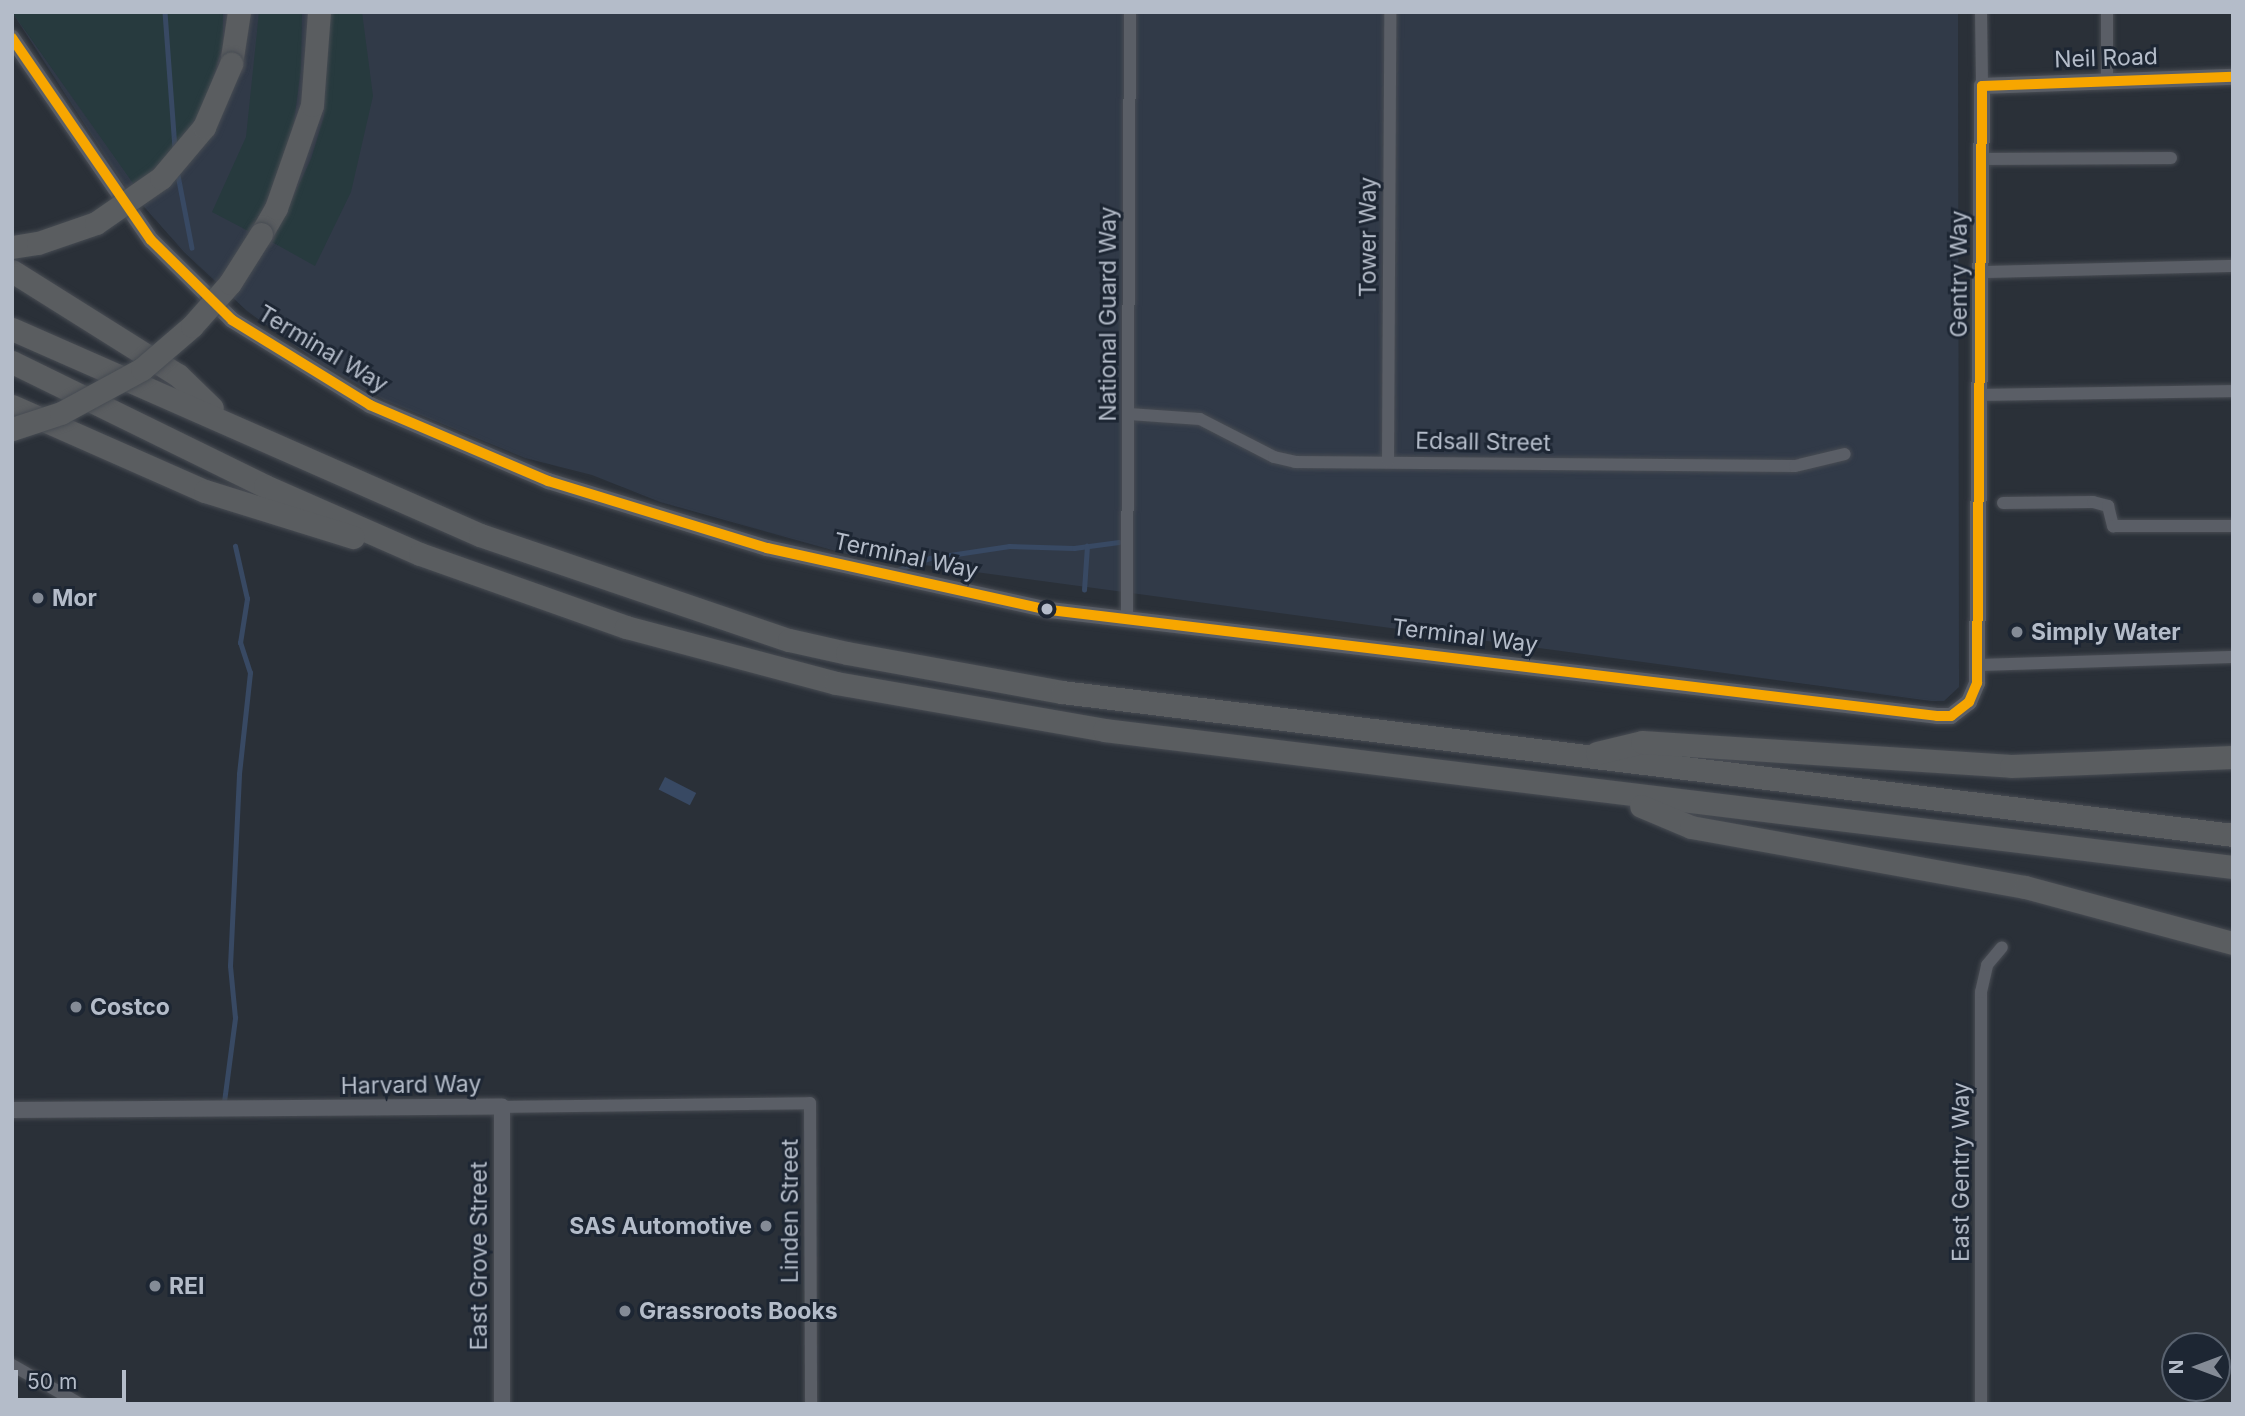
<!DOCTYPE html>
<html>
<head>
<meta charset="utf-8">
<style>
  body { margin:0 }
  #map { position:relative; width:2245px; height:1416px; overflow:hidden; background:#2a3038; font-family:Inter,sans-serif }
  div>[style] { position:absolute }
  .airport>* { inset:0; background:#313a48 }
  .green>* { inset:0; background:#273a3e }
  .water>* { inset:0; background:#384963; transform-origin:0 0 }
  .stream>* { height:4.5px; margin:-2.25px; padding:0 2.25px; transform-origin:2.25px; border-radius:2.25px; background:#384963 }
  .roads { filter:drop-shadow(0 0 2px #484c53) drop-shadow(0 0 2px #484c53) }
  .minor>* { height:12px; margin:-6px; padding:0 6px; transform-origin:6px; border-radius:6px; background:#5a5e66 }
  .tertiary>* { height:16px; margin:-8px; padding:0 8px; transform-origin:8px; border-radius:8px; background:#5a5e66 }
  .motorway>* { height:23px; margin:-11.5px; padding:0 11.5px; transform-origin:11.5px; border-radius:11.5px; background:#5a5d60 }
  .bridges { filter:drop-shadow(0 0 2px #474c53) drop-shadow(0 0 2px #474c53) }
  .motorway-bridge>* { height:23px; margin:-11.5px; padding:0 11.5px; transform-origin:11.5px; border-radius:11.5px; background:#5a5d60 }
  .bus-1>* { height:10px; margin:-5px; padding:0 5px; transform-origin:5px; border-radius:5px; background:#f7a600 }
  .dots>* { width:19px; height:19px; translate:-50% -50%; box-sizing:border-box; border:4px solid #1d2633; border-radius:50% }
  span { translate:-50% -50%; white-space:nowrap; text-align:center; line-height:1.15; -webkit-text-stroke:6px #1d2633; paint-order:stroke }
  .street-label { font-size:23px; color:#b4bcc9 }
  .poi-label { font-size:23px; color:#b4bcc9; font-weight:700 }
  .left { translate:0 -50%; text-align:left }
  .right { translate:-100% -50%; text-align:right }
  .frame { position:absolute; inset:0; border:14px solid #b4bcc9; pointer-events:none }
  .north { position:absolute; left:2161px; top:1332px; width:70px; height:70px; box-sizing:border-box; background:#1d2633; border:2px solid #59626f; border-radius:50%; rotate:270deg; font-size:19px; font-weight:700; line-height:28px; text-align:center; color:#b4bcc9 }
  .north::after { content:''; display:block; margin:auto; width:24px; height:32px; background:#848b96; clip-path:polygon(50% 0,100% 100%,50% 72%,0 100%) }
  .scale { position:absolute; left:14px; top:1370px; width:112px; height:32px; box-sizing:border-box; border:4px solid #b4bcc9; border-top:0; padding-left:9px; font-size:21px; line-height:24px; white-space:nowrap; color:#b4bcc9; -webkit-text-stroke:5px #1d2633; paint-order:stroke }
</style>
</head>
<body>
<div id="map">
  <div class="airport">
    <i style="clip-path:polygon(12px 12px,1958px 12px,1959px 687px,1944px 701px,1931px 701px,850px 555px,660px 502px,592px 475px,525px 458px,384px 400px,321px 364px,247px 311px,184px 252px,122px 182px)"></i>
  </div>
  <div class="green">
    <i style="clip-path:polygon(12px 12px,223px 12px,223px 45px,207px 97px,187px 135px,137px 189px)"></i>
    <i style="clip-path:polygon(259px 12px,302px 12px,301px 68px,294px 122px,277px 178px,252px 233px,212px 212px,246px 137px)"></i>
    <i style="clip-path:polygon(330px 12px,362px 12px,373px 96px,351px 192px,315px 266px,272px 242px,311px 159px,324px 116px)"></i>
  </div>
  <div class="water">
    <i style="left:665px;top:777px;width:35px;height:14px;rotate:27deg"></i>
  </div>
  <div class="stream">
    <i style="left:165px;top:12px;width:136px;rotate:85.8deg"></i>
    <i style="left:177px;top:170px;width:79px;rotate:79.1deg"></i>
    <i style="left:897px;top:570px;width:35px;rotate:-20deg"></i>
    <i style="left:930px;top:558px;width:80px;rotate:-8.6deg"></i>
    <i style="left:1009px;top:546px;width:65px;rotate:1.8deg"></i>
    <i style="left:1074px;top:548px;width:45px;rotate:-7.6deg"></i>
    <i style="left:1084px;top:590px;width:44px;rotate:-86.1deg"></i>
    <i style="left:224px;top:1102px;width:85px;rotate:-82.5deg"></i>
    <i style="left:235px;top:1018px;width:52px;rotate:-95.5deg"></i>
    <i style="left:230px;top:966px;width:192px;rotate:-87.3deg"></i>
    <i style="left:239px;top:774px;width:102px;rotate:-83.8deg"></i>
    <i style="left:250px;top:673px;width:32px;rotate:-108deg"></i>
    <i style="left:240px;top:643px;width:45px;rotate:-81deg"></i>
    <i style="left:247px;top:599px;width:54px;rotate:-102.8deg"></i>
  </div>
  <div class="roads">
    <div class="minor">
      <i style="left:1981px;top:12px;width:74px;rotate:89.2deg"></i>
      <i style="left:2107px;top:80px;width:68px;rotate:-90deg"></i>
      <i style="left:1980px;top:159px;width:191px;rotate:-0.3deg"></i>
      <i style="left:1982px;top:272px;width:251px;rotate:-1.4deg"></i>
      <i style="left:1982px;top:395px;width:251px;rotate:-0.9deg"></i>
      <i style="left:1129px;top:414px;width:71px;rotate:4deg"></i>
      <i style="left:1200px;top:419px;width:83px;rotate:27.2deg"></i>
      <i style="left:1274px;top:457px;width:22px;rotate:13deg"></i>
      <i style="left:1295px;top:462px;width:500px;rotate:0.46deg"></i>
      <i style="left:1795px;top:466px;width:51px;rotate:-13.5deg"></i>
      <i style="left:1388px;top:462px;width:450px;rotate:-89.7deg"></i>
      <i style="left:2003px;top:503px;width:90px;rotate:-0.6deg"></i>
      <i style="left:2093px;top:502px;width:16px;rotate:15deg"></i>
      <i style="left:2108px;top:506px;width:21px;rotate:76deg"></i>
      <i style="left:2113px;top:526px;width:120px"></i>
      <i style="left:1127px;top:616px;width:604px;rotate:-89.72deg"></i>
      <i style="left:1978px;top:665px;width:255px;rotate:-1.8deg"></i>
      <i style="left:502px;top:1107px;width:308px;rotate:-0.7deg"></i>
      <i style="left:810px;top:1103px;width:301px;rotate:89.8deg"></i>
      <i style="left:12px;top:1365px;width:78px;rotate:29.8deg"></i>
      <i style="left:1981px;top:1404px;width:412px;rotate:-90deg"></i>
      <i style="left:1981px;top:992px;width:28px;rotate:-77deg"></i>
      <i style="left:1987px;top:965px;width:23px;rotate:-50deg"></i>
    </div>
    <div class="tertiary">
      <i style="left:12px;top:38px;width:245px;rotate:55.5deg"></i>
      <i style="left:151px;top:240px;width:114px;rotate:44.6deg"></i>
      <i style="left:232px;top:320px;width:162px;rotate:31.6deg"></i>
      <i style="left:370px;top:405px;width:194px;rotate:23.1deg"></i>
      <i style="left:548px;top:481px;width:229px;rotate:17deg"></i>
      <i style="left:767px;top:548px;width:290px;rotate:12.4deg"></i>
      <i style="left:1050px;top:610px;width:893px;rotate:6.81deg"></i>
      <i style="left:1937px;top:716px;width:14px"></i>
      <i style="left:1951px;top:716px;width:23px;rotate:-38deg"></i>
      <i style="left:1969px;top:702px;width:21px;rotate:-67deg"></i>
      <i style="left:1977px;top:683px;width:597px;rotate:-89.52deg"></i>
      <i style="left:1982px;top:86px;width:251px;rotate:-2.1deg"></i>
      <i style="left:12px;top:1110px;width:490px;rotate:-0.4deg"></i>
      <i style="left:502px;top:1107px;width:297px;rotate:90deg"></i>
    </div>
    <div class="motorway">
      <i style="left:231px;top:64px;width:53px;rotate:-81.3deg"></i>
      <i style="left:261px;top:234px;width:30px;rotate:-60deg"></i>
      <i style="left:276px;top:208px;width:109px;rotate:-70.7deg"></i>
      <i style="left:312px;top:105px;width:93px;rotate:-85.7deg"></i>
      <i style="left:12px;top:271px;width:196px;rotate:32.1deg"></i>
      <i style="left:178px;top:375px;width:47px;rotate:44.1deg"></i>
      <i style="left:12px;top:329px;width:511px;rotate:23.76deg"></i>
      <i style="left:480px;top:535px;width:326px;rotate:18.8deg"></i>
      <i style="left:789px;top:640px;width:59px;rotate:12.6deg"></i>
      <i style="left:847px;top:653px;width:219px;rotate:10.3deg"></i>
      <i style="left:1062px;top:692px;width:1180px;rotate:6.96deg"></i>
      <i style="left:12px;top:362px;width:282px;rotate:26.1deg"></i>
      <i style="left:265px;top:486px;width:169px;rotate:23.7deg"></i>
      <i style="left:420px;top:554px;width:219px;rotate:19.5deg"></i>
      <i style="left:626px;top:627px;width:217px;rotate:14.9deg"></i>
      <i style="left:836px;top:683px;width:272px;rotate:9.9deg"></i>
      <i style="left:1104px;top:730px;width:1137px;rotate:6.92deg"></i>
      <i style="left:12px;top:406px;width:211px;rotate:23.8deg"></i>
      <i style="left:205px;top:491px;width:155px;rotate:17.3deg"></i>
      <i style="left:1597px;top:753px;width:46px;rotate:-13.7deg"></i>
      <i style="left:1642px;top:742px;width:370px;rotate:3.7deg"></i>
      <i style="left:2011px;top:766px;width:222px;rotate:-2.3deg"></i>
      <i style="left:1641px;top:806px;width:54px;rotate:22.8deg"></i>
      <i style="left:1691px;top:827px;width:339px;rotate:10.2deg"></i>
      <i style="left:2025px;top:887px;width:215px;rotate:15.1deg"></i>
    </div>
  </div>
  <div class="bridges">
    <div class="motorway-bridge">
      <i style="left:12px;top:247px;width:26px;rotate:-9deg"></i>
      <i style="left:38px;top:243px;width:61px;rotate:-19deg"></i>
      <i style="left:96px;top:223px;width:79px;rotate:-34.7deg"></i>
      <i style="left:161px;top:178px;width:67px;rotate:-49.9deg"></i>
      <i style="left:204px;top:127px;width:69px;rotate:-66.8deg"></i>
      <i style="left:12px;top:429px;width:52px;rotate:-18.1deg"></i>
      <i style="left:61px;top:413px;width:92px;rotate:-28.5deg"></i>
      <i style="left:142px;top:369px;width:66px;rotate:-40.7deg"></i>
      <i style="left:192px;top:326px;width:57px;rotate:-48.5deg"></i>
      <i style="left:230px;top:283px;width:58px;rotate:-57.7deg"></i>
    </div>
  </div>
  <div class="bus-1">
    <i style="left:12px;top:38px;width:245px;rotate:55.5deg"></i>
    <i style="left:151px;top:240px;width:114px;rotate:44.6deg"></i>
    <i style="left:232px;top:320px;width:162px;rotate:31.6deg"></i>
    <i style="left:370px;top:405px;width:194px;rotate:23.1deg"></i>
    <i style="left:548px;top:481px;width:229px;rotate:17deg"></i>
    <i style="left:767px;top:548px;width:290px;rotate:12.4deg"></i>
    <i style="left:1050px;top:610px;width:893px;rotate:6.81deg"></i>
    <i style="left:1937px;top:716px;width:14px"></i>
    <i style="left:1951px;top:716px;width:23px;rotate:-38deg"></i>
    <i style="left:1969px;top:702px;width:21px;rotate:-67deg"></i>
    <i style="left:1977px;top:683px;width:597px;rotate:-89.52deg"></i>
    <i style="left:1982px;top:86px;width:251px;rotate:-2.1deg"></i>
  </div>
  <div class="dots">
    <i style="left:38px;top:598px;background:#848b96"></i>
    <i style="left:1047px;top:609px;background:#b4bcc9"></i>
    <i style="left:2017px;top:632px;background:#848b96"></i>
    <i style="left:76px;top:1007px;background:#848b96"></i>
    <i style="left:766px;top:1226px;background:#848b96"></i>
    <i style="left:155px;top:1286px;background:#848b96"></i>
    <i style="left:625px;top:1311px;background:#848b96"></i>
  </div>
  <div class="street-label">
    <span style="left:2106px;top:58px;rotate:-2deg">Neil Road</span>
    <span style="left:1368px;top:237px;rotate:-90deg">Tower Way</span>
    <span style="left:1959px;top:274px;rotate:-90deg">Gentry Way</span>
    <span style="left:1108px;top:314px;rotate:-90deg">National Guard Way</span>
    <span style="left:323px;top:349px;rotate:31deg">Terminal Way</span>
    <span style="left:1483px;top:442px;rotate:1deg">Edsall Street</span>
    <span style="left:906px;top:556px;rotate:12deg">Terminal Way</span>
    <span style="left:1465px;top:636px;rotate:7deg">Terminal Way</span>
    <span style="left:411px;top:1085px;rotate:-1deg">Harvard Way</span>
    <span style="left:1961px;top:1172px;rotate:-90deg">East Gentry Way</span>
    <span style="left:790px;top:1211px;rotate:-90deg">Linden Street</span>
    <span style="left:479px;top:1256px;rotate:-90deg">East Grove Street</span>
  </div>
  <div class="poi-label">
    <span class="left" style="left:52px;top:598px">Mor</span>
    <span class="left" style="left:2031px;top:632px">Simply Water</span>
    <span class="left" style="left:90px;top:1007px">Costco</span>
    <span class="right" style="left:752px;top:1226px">SAS Automotive</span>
    <span class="left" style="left:169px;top:1286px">REI</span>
    <span class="left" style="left:639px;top:1311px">Grassroots Books</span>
  </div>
  <div class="frame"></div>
  <div class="north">N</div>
  <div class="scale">50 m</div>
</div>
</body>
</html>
